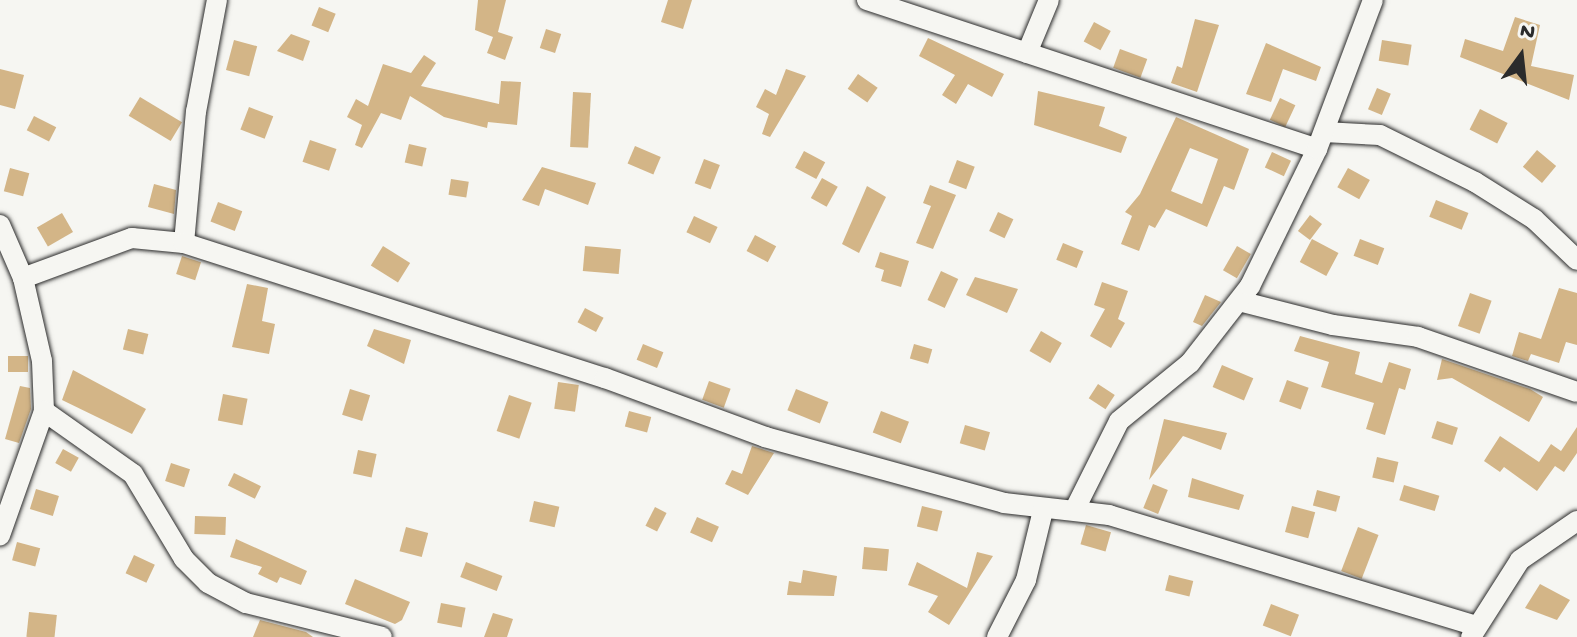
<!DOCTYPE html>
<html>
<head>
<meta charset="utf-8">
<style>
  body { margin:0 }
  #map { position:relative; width:1577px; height:637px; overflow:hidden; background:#f6f6f2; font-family:"Gochi Hand",sans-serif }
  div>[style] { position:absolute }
  .building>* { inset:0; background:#d3b587; transform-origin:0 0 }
  .roads { filter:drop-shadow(0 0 2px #2b2b2b) drop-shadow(0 0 2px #2b2b2b) }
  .minor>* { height:20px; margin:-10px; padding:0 10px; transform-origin:10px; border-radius:10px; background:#f6f6f2 }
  span { translate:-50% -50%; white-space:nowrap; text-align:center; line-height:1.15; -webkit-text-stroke:8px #f6f6f2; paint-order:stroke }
  .north { position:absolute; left:1481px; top:16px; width:80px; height:80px; -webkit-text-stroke:6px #f6f6f2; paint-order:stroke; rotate:15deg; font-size:22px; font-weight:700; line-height:32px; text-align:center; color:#2b2b2b }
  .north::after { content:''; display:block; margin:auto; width:28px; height:36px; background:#2b2b2b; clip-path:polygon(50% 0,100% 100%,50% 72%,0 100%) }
</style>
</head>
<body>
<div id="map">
  <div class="building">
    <i style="clip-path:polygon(478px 0,506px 0,498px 32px,513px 37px,505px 60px,487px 53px,493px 37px,475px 30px)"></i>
    <i style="clip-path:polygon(668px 0,692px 0,683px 29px,661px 22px)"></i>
    <i style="left:319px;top:7px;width:18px;height:20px;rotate:22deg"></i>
    <i style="clip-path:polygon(1515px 17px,1540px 25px,1531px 66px,1574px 75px,1569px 100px,1460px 57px,1465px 39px,1503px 51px)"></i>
    <i style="clip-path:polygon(1195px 19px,1219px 25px,1197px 92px,1171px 83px,1177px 66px,1182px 68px)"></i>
    <i style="left:1094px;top:22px;width:19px;height:22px;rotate:28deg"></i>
    <i style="left:546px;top:29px;width:16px;height:20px;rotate:18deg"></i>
    <i style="clip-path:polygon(291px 34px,310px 41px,303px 61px,277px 51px)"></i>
    <i style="clip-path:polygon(928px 38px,1004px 74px,992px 97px,968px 84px,956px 104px,942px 95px,955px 75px,919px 56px)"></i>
    <i style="left:234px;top:40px;width:24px;height:31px;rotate:15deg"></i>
    <i style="left:1382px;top:40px;width:30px;height:21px;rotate:9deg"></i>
    <i style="clip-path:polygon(1266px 43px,1321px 67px,1316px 81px,1283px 69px,1271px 102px,1246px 94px)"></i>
    <i style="left:1120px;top:49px;width:29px;height:20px;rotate:20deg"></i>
    <i style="clip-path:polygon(424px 55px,436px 63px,421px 86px,499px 104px,501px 81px,521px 82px,517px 125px,488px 122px,487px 128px,444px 117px,410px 96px,401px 120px,381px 113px,362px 148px,355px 145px,362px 125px,347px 117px,356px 99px,368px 106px,383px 64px,411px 73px)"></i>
    <i style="clip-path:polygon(0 69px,24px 75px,15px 109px,0 105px)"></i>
    <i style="clip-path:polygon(786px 69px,806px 76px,770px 137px,762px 134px,769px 114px,756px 107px,765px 89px,776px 95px)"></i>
    <i style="left:858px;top:74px;width:24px;height:18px;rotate:35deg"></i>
    <i style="left:1377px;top:88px;width:15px;height:23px;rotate:23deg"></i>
    <i style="clip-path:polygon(1038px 91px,1105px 107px,1099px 126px,1127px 137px,1121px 153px,1034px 125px)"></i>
    <i style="left:573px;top:92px;width:18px;height:55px;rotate:3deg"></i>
    <i style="left:140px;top:97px;width:49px;height:22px;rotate:31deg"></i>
    <i style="left:1280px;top:98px;width:17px;height:24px;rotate:25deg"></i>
    <i style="left:249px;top:107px;width:26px;height:24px;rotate:21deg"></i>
    <i style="left:1480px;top:109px;width:31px;height:23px;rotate:27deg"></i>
    <i style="left:34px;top:116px;width:25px;height:16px;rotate:27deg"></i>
    <i style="clip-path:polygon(evenodd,1176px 117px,1249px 149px,1234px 190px,1224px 186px,1207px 227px,1166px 209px,1155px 228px,1149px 225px,1139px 251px,1121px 244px,1132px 216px,1125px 212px,1140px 194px,1176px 117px,1190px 148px,1218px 159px,1202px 204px,1171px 191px,1190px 148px)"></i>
    <i style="left:310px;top:140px;width:28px;height:23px;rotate:19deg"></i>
    <i style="left:409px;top:144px;width:18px;height:19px;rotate:13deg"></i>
    <i style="left:635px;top:146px;width:28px;height:19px;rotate:23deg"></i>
    <i style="left:1537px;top:150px;width:25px;height:22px;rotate:40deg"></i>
    <i style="left:804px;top:151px;width:24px;height:19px;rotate:28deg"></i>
    <i style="left:1272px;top:152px;width:21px;height:17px;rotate:25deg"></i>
    <i style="left:704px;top:159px;width:17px;height:26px;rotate:21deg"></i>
    <i style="left:957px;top:160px;width:19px;height:24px;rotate:21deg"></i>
    <i style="clip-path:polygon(542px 167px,596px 183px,588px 205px,545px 189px,539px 206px,522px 200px)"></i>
    <i style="left:10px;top:168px;width:20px;height:24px;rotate:15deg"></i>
    <i style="left:1348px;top:168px;width:25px;height:22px;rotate:29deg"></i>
    <i style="left:822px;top:178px;width:18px;height:23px;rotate:29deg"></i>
    <i style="left:451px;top:179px;width:18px;height:16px;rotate:9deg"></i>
    <i style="clip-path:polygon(154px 184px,176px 190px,174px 214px,148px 207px)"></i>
    <i style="clip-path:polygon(930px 185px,956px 195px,933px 249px,916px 243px,931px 206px,923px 203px)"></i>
    <i style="clip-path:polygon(867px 186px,886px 197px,859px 253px,842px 244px)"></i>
    <i style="left:1436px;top:200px;width:35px;height:18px;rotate:22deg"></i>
    <i style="left:218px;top:202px;width:26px;height:21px;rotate:21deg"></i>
    <i style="left:998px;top:212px;width:17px;height:21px;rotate:25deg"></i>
    <i style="left:62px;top:213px;width:22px;height:29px;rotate:60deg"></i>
    <i style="left:1310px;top:215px;width:15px;height:20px;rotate:37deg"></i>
    <i style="left:694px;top:216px;width:26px;height:18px;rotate:25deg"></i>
    <i style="left:755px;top:235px;width:24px;height:18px;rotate:28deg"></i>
    <i style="left:1312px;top:239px;width:30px;height:26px;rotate:28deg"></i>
    <i style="left:1360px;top:239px;width:26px;height:18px;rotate:21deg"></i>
    <i style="left:1063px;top:243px;width:22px;height:18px;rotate:22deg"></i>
    <i style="left:383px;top:246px;width:32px;height:23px;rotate:32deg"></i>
    <i style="left:585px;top:246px;width:36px;height:25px;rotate:5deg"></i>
    <i style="left:1237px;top:246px;width:16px;height:28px;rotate:30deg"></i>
    <i style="clip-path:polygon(880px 252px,909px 261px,901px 287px,881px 281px,884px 270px,875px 267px)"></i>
    <i style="left:182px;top:256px;width:20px;height:19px;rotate:18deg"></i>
    <i style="left:941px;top:271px;width:19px;height:32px;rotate:25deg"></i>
    <i style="clip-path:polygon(975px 277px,1018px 289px,1007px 313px,966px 295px)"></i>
    <i style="clip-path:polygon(1102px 282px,1128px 291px,1118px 319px,1125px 323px,1111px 348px,1090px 336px,1105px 309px,1094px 305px)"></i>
    <i style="clip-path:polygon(247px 284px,268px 288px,262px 321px,275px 324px,269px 354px,232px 347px)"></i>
    <i style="clip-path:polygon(1559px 288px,1577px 293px,1577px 345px,1566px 342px,1559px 363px,1531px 354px,1528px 361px,1512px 356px,1519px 332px,1541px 339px)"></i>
    <i style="left:1470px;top:293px;width:23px;height:35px;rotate:20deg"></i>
    <i style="clip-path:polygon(1205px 295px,1221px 302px,1202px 326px,1193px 322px)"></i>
    <i style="left:585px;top:308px;width:21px;height:16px;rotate:28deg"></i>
    <i style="left:128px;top:329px;width:21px;height:21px;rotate:14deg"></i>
    <i style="clip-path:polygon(374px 329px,411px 340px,404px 364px,367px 346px)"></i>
    <i style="left:1041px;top:331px;width:24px;height:23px;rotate:30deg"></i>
    <i style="clip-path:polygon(1300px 336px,1360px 352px,1355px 374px,1382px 383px,1389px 362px,1411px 369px,1405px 390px,1399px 388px,1385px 435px,1366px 429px,1374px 403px,1321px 387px,1329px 362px,1294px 351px)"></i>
    <i style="left:643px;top:344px;width:22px;height:17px;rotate:22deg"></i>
    <i style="left:914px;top:344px;width:19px;height:15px;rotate:16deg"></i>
    <i style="left:8px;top:356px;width:20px;height:16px"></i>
    <i style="clip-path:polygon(1442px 359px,1530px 389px,1543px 397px,1529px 422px,1452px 378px,1437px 380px)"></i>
    <i style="left:1222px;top:365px;width:34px;height:24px;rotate:23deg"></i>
    <i style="clip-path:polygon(73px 370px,146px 409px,132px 434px,62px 400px)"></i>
    <i style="left:1287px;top:380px;width:23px;height:23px;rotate:20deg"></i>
    <i style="left:709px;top:381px;width:23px;height:20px;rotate:20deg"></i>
    <i style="left:558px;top:382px;width:21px;height:27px;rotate:8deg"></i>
    <i style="left:1098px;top:384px;width:20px;height:17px;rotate:33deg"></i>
    <i style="clip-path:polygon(20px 386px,30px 388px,31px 409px,19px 443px,5px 439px)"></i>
    <i style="left:350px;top:389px;width:21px;height:27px;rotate:17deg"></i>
    <i style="left:796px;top:389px;width:35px;height:23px;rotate:22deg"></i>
    <i style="left:223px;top:394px;width:25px;height:27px;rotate:11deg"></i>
    <i style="left:509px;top:395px;width:24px;height:38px;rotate:19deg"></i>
    <i style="left:629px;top:411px;width:23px;height:16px;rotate:15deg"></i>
    <i style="left:881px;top:411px;width:30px;height:23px;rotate:21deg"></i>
    <i style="clip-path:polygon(1164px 419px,1227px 433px,1221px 450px,1183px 436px,1149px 480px)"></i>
    <i style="left:1437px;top:421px;width:22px;height:18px;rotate:18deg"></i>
    <i style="left:965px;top:425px;width:26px;height:19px;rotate:16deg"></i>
    <i style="clip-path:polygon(1577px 427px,1577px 453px,1564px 472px,1555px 466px,1537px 491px,1504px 467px,1500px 472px,1484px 461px,1500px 436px,1539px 462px,1551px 444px,1561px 451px)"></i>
    <i style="clip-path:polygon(752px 446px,774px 453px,748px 495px,725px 484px,732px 470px,742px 474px)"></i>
    <i style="left:63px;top:449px;width:18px;height:16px;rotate:29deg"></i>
    <i style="left:358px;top:450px;width:19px;height:24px;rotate:12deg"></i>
    <i style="left:1377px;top:457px;width:22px;height:21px;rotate:13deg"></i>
    <i style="left:171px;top:463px;width:20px;height:19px;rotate:18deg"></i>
    <i style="left:234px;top:473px;width:30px;height:14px;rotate:26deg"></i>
    <i style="clip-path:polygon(1192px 478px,1244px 495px,1239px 510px,1188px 497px)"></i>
    <i style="left:1153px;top:484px;width:16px;height:26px;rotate:22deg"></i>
    <i style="left:1404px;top:485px;width:37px;height:16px;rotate:17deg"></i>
    <i style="left:36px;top:489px;width:24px;height:21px;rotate:17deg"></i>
    <i style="left:1317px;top:490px;width:24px;height:16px;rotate:15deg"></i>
    <i style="left:534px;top:501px;width:26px;height:21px;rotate:13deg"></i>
    <i style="left:922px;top:506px;width:21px;height:21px;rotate:14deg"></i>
    <i style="left:1292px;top:506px;width:24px;height:27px;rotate:15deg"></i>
    <i style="left:655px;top:507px;width:13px;height:21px;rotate:27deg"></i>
    <i style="left:195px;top:516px;width:31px;height:18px;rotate:2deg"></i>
    <i style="left:697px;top:517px;width:24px;height:17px;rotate:24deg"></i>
    <i style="left:1086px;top:525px;width:26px;height:20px;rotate:16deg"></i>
    <i style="left:406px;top:527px;width:23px;height:25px;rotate:15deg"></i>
    <i style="left:1358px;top:527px;width:22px;height:47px;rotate:21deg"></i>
    <i style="clip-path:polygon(236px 539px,307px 571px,301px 585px,280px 577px,277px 583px,258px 574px,262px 567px,230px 557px)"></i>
    <i style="left:17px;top:542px;width:24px;height:19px;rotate:15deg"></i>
    <i style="left:864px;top:547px;width:25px;height:22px;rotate:5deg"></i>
    <i style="clip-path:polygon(977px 552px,993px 556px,949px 625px,928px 612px,938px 596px,908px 585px,917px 562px,967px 588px)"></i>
    <i style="left:134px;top:555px;width:23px;height:20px;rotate:25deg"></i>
    <i style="left:466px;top:562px;width:39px;height:16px;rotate:21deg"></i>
    <i style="clip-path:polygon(803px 570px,837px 576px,834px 596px,787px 595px,789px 581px,801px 583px)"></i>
    <i style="left:1169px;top:575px;width:25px;height:16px;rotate:14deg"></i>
    <i style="clip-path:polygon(355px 579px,410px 602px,402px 620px,395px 624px,345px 604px)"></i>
    <i style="clip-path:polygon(1540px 584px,1570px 600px,1557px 620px,1525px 608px)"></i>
    <i style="left:441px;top:603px;width:25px;height:20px;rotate:11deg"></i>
    <i style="left:1271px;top:604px;width:30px;height:23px;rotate:21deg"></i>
    <i style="left:29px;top:612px;width:28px;height:25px;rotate:6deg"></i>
    <i style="clip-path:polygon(493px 613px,513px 619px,507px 637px,484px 637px)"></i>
    <i style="clip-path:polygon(260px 620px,306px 632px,313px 637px,253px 637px)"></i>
  </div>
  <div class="roads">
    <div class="minor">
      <i style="left:867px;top:0;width:474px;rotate:18.3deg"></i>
      <i style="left:1027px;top:53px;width:57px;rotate:-67.5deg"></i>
      <i style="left:1324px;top:132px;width:56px;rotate:3.1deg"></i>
      <i style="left:1380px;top:135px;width:106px;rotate:26.3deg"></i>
      <i style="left:1475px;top:182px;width:70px;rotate:32.1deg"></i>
      <i style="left:1534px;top:219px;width:59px;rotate:43.6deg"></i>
      <i style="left:0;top:225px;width:58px;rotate:66.5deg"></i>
      <i style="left:23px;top:278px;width:85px;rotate:77.1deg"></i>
      <i style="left:42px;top:361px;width:50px;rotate:87.7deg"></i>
      <i style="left:44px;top:411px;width:132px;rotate:109.5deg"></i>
      <i style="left:184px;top:243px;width:132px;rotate:-84.8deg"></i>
      <i style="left:196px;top:112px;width:114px;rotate:-79.4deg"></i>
      <i style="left:23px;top:278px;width:116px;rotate:-20.2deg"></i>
      <i style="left:132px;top:238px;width:52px;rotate:5.5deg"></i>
      <i style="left:184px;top:243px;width:442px;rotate:17.8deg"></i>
      <i style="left:605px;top:378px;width:171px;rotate:20.2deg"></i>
      <i style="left:765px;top:437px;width:248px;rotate:15.4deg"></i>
      <i style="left:1004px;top:503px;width:106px;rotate:6.5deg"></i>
      <i style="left:1109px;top:515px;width:384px;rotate:16.8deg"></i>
      <i style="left:1239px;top:301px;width:97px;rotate:14.3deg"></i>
      <i style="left:1333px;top:325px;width:86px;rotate:8deg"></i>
      <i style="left:1418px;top:337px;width:168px;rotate:19.1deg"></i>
      <i style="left:44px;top:411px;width:109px;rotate:35.3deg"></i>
      <i style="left:133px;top:474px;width:99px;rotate:59deg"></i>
      <i style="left:184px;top:559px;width:34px;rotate:45deg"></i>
      <i style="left:208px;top:583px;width:43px;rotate:27.8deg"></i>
      <i style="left:246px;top:603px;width:140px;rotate:14deg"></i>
      <i style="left:1076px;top:507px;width:96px;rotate:-63.4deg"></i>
      <i style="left:1119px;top:421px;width:92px;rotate:-39.2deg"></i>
      <i style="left:1190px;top:363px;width:98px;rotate:-52.1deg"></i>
      <i style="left:1250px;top:286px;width:153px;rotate:-63.9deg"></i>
      <i style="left:1317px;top:149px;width:159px;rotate:-69.4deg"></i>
      <i style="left:997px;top:637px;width:64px;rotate:-63deg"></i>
      <i style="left:1026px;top:580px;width:72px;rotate:-76.3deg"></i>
      <i style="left:1471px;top:637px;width:91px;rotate:-57.5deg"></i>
      <i style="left:1520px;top:560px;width:69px;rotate:-34.4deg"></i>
    </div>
  </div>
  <div class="north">N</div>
</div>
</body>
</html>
